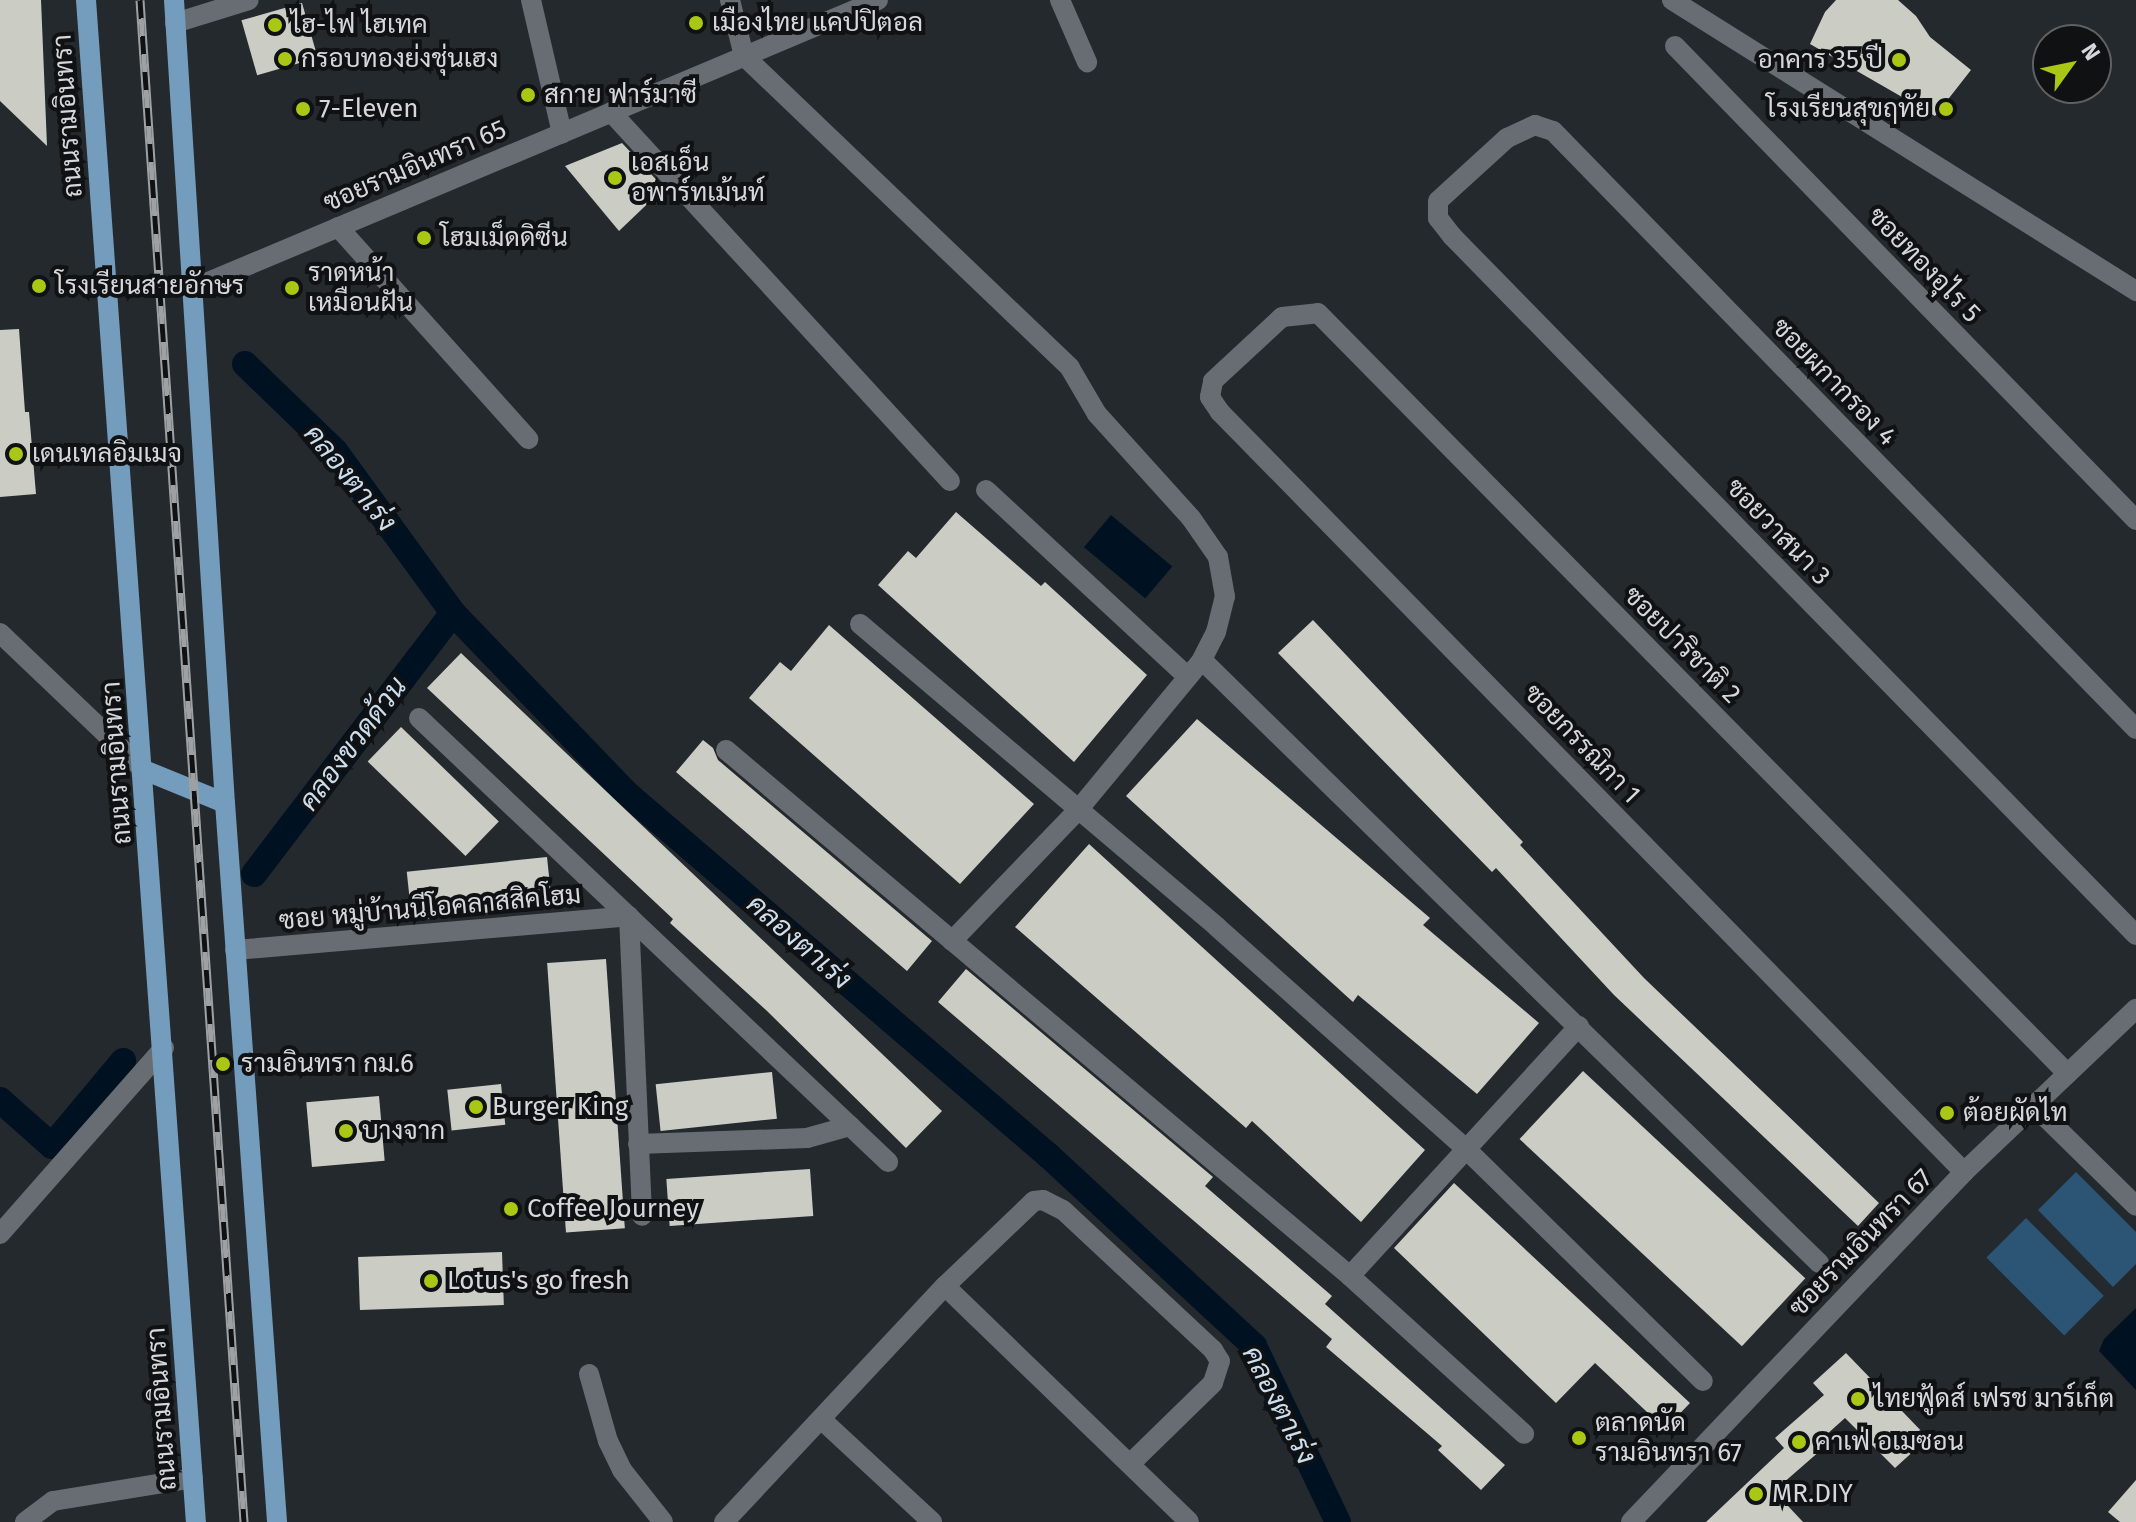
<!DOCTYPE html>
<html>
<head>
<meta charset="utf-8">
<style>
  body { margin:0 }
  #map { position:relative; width:2136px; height:1522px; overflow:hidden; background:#24292d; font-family:"Fira Sans",Sarabun,sans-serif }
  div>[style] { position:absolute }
  .green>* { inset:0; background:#2c5475; transform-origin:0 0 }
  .water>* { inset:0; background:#012; transform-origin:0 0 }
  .canal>* { height:26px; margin:-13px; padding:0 13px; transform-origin:13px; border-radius:13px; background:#012 }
  .building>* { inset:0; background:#cbcdc5; transform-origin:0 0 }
  .minor>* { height:20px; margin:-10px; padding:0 10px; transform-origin:10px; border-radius:10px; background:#676d72 }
  .major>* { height:20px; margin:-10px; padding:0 10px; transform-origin:10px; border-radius:10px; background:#749cbc }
  .rail>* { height:9px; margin-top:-4.5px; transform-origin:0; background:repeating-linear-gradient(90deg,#0f1113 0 18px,#9da1a4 0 36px); box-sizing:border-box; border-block:2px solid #9da1a4 }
  .dots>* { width:22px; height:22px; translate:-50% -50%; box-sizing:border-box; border:4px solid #0f1113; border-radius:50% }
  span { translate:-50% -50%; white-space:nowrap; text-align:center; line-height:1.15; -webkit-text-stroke:8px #0f1113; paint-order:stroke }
  .poi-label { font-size:26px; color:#d5d8db }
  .left { translate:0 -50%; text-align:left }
  .right { translate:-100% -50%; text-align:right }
  .street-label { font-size:26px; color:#d5d8db }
  .water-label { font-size:28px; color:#ccdeee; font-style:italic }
  .north { position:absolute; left:2032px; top:24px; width:80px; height:80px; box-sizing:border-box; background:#0f1113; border:2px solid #5e6163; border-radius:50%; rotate:57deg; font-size:22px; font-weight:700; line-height:32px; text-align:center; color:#d5d8db }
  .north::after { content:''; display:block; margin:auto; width:28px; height:36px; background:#abc716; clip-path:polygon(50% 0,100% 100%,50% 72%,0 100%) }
</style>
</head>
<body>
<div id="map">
  <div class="green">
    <i style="clip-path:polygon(2076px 1172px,2136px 1232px,2136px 1264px,2113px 1287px,2038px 1210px)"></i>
    <i style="left:2026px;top:1218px;width:110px;height:56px;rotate:45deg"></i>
  </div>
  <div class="water">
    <i style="left:1111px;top:515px;width:80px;height:42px;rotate:40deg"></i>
    <i style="clip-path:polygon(2136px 1308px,2136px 1390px,2099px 1351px,2104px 1339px)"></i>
  </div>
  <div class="canal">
    <i style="left:245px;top:364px;width:125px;rotate:44deg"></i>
    <i style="left:335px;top:451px;width:200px;rotate:53.9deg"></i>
    <i style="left:453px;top:613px;width:248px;rotate:46.1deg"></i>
    <i style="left:625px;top:792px;width:559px;rotate:40.65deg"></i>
    <i style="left:1049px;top:1156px;width:280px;rotate:42.8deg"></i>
    <i style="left:1254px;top:1346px;width:195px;rotate:64.5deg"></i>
    <i style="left:254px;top:874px;width:328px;rotate:-52.7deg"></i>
    <i style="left:0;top:1100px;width:69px;rotate:41.5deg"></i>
    <i style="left:52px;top:1146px;width:111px;rotate:-50.1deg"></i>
  </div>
  <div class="building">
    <i style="clip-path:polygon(0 0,41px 0,47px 146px,0 101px)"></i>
    <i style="clip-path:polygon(1836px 0,1898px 0,1916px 16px,1930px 37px,1971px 70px,1935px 116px,1810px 44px,1825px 12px)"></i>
    <i style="left:302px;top:3px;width:57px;height:63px;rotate:74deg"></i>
    <i style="clip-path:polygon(622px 143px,664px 188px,619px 231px,565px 166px)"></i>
    <i style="clip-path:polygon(19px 329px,25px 412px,29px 412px,36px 494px,0 497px,0 330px)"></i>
    <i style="clip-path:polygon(956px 512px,1041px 586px,1045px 582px,1147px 675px,1074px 762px,878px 585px,908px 551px,916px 558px)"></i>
    <i style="clip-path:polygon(1313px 620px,1523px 842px,1520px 845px,1644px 978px,1879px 1203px,1858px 1226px,1614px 995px,1496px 868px,1492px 872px,1278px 653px)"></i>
    <i style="clip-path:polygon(829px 625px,1034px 804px,960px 884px,749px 698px,780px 662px,791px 671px)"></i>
    <i style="clip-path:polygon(461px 653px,942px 1111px,906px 1148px,766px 1010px,670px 923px,673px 919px,427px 688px)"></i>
    <i style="clip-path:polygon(1197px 719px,1430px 918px,1423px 925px,1539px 1023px,1477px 1094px,1358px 995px,1353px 1002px,1126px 796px)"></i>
    <i style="left:401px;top:727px;width:136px;height:48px;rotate:44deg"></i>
    <i style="clip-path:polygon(703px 740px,713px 748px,718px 760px,932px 941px,907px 971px,676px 772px)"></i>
    <i style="clip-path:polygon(1089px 844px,1425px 1150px,1361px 1222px,1252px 1121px,1246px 1128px,1015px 927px)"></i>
    <i style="left:547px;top:857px;width:49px;height:141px;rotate:84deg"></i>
    <i style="left:606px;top:959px;width:270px;height:59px;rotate:86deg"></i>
    <i style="clip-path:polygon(966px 969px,1213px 1177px,1205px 1186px,1332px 1296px,1325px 1304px,1505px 1465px,1481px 1490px,1438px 1450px,1442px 1446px,1326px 1347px,1332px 1339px,938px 1002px)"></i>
    <i style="left:1583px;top:1071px;width:304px;height:93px;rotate:43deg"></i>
    <i style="left:772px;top:1072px;width:47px;height:117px;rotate:84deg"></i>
    <i style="left:501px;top:1084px;width:41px;height:54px;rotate:84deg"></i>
    <i style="left:379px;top:1096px;width:65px;height:73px;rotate:85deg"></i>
    <i style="left:810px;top:1169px;width:47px;height:144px;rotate:86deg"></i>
    <i style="clip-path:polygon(1454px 1183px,1690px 1403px,1665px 1429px,1595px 1363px,1556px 1403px,1394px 1248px)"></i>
    <i style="left:502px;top:1252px;width:53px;height:144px;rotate:88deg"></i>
    <i style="clip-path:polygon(1846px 1353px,1928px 1438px,1895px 1468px,1845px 1418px,1816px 1444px,1821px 1450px,1774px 1491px,1803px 1522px,1706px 1522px,1784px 1448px,1775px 1438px,1824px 1395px,1813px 1383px)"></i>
    <i style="clip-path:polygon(2136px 1480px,2136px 1522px,2120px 1522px,2108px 1512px)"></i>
  </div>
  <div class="minor">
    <i style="left:531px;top:0;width:137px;rotate:76.9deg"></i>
    <i style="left:730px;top:0;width:58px;rotate:76deg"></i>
    <i style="left:744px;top:56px;width:451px;rotate:43.7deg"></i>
    <i style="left:1070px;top:368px;width:53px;rotate:59.6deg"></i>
    <i style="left:1097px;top:414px;width:140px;rotate:47.9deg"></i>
    <i style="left:1191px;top:518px;width:47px;rotate:55.3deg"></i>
    <i style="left:1218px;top:557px;width:40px;rotate:80deg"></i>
    <i style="left:1225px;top:596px;width:37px;rotate:104deg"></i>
    <i style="left:1216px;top:632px;width:31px;rotate:117deg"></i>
    <i style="left:1202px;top:660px;width:863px;rotate:44.34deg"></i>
    <i style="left:1060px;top:0;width:68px;rotate:66.5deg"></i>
    <i style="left:1672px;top:0;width:548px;rotate:32.09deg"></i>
    <i style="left:175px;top:23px;width:77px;rotate:-17.3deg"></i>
    <i style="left:1675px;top:46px;width:661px;rotate:45.8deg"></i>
    <i style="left:611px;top:112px;width:501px;rotate:47.43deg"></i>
    <i style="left:338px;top:227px;width:285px;rotate:48.1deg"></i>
    <i style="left:194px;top:288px;width:742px;rotate:-22.83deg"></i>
    <i style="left:986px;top:490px;width:275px;rotate:42.8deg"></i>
    <i style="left:860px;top:624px;width:468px;rotate:40.3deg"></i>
    <i style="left:1217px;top:927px;width:335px;rotate:41.7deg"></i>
    <i style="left:1467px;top:1150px;width:330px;rotate:44.4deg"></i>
    <i style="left:0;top:633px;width:199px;rotate:43.6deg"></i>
    <i style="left:419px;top:718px;width:646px;rotate:43.43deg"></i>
    <i style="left:2136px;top:729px;width:835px;rotate:-134.27deg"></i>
    <i style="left:1553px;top:131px;width:19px;rotate:-162deg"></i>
    <i style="left:1535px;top:125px;width:31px;rotate:155deg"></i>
    <i style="left:1507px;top:138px;width:93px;rotate:137.6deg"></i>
    <i style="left:1438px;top:201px;width:17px;rotate:90deg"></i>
    <i style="left:1438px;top:218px;width:23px;rotate:52deg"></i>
    <i style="left:1452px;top:236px;width:978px;rotate:45.62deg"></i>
    <i style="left:726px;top:750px;width:816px;rotate:40.13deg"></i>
    <i style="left:1350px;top:1276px;width:235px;rotate:42.2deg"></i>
    <i style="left:952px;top:941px;width:182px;rotate:-46.1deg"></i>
    <i style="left:1078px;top:810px;width:195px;rotate:-50.4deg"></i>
    <i style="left:235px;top:950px;width:395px;rotate:-4.9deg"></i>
    <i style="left:629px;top:916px;width:300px;rotate:87.5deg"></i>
    <i style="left:2035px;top:1107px;width:141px;rotate:44.4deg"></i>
    <i style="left:638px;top:1144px;width:169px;rotate:-2deg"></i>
    <i style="left:807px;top:1138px;width:45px;rotate:-15.6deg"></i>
    <i style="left:1964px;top:1172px;width:1064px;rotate:-134.39deg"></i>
    <i style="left:1220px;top:412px;width:18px;rotate:-124deg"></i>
    <i style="left:1210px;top:397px;width:16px;rotate:-79deg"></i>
    <i style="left:1213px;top:381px;width:94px;rotate:-42.8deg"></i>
    <i style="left:1282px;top:317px;width:36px;rotate:-6deg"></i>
    <i style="left:1318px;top:313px;width:1068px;rotate:45.42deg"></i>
    <i style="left:0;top:1234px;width:248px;rotate:-48.6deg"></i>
    <i style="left:1350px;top:1276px;width:339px;rotate:-47.5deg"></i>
    <i style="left:945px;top:1286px;width:339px;rotate:44deg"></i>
    <i style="left:589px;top:1374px;width:70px;rotate:74.2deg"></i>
    <i style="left:608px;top:1441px;width:32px;rotate:64deg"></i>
    <i style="left:622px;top:1470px;width:66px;rotate:51.7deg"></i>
    <i style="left:822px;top:1420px;width:150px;rotate:42.8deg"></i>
    <i style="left:25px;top:1522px;width:35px;rotate:-37deg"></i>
    <i style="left:53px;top:1501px;width:142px;rotate:-9.3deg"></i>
    <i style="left:724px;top:1522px;width:323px;rotate:-46.9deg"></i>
    <i style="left:945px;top:1286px;width:123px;rotate:-43.7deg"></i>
    <i style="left:1034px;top:1201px;width:9px;rotate:-6deg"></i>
    <i style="left:1043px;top:1200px;width:22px;rotate:27deg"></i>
    <i style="left:1063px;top:1210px;width:205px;rotate:43deg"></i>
    <i style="left:1213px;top:1350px;width:13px;rotate:58deg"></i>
    <i style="left:1220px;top:1361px;width:23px;rotate:108deg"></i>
    <i style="left:1213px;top:1383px;width:116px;rotate:135.7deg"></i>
    <i style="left:1631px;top:1522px;width:483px;rotate:-46.4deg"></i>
    <i style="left:1964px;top:1172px;width:237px;rotate:-43.5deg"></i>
  </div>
  <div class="major">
    <i style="left:86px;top:0;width:1526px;rotate:85.87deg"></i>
    <i style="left:174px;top:0;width:805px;rotate:86.37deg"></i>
    <i style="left:225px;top:803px;width:721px;rotate:85.86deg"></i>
    <i style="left:144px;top:770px;width:87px;rotate:22.2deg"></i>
  </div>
  <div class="rail">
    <i style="left:140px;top:0;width:1526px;rotate:86.09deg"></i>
  </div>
  <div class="dots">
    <i style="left:696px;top:23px;background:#abc716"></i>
    <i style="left:275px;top:25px;background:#abc716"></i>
    <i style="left:285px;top:59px;background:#abc716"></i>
    <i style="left:1899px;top:60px;background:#abc716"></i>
    <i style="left:528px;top:95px;background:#abc716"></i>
    <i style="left:303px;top:109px;background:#abc716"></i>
    <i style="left:1946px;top:109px;background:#abc716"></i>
    <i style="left:615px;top:178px;background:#abc716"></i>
    <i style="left:424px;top:238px;background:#abc716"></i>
    <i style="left:39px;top:286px;background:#abc716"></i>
    <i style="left:292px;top:288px;background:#abc716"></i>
    <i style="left:16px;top:454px;background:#abc716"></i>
    <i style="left:223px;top:1064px;background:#abc716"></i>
    <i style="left:476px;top:1107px;background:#abc716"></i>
    <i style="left:1947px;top:1113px;background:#abc716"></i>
    <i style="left:346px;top:1131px;background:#abc716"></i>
    <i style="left:511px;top:1209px;background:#abc716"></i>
    <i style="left:431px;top:1281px;background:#abc716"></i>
    <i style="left:1858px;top:1399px;background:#abc716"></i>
    <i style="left:1579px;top:1438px;background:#abc716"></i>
    <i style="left:1799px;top:1442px;background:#abc716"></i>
    <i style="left:1756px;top:1494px;background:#abc716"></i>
  </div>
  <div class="poi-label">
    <span class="left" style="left:712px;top:23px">เมืองไทย แคปปิตอล</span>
    <span class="left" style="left:291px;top:25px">ไฮ-ไฟ ไฮเทค</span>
    <span class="left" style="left:301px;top:59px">กรอบทองย่งชุ่นเฮง</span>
    <span class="right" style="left:1883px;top:60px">อาคาร 35 ปี</span>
    <span class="left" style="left:544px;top:95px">สกาย ฟาร์มาซี</span>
    <span class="left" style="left:319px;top:109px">7-Eleven</span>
    <span class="right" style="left:1930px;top:109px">โรงเรียนสุขฤทัย</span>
    <span class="left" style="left:631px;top:178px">เอสเอ็น<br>อพาร์ทเม้นท์</span>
    <span class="left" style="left:440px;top:238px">โฮมเม็ดดิซีน</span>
    <span class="left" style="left:308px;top:288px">ราดหน้า<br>เหมือนฝัน</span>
    <span class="left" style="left:55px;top:286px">โรงเรียนสายอักษร</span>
    <span class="left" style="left:32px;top:454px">เดนเทลอิมเมจ</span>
    <span class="left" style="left:241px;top:1064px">รามอินทรา กม.6</span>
    <span class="left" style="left:492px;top:1107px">Burger King</span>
    <span class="left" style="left:1963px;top:1113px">ต้อยผัดไท</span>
    <span class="left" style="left:362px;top:1131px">บางจาก</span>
    <span class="left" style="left:527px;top:1209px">Coffee Journey</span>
    <span class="left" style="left:447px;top:1281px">Lotus's go fresh</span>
    <span class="left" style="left:1874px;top:1399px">ไทยฟู้ดส์ เฟรช มาร์เก็ต</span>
    <span class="left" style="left:1595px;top:1438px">ตลาดนัด<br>รามอินทรา 67</span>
    <span class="left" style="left:1815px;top:1442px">คาเฟ่ อเมซอน</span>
    <span class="left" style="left:1772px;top:1494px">MR.DIY</span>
  </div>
  <div class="street-label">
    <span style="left:68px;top:116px;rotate:-94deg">ถนนรามอินทรา</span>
    <span style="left:415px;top:166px;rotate:-23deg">ซอยรามอินทรา 65</span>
    <span style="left:1924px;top:265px;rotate:46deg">ซอยทองอุไร 5</span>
    <span style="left:1834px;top:382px;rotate:46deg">ซอยผกากรอง 4</span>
    <span style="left:1778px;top:532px;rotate:46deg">ซอยวาสนา 3</span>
    <span style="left:1682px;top:645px;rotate:45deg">ซอยปาริชาติ 2</span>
    <span style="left:1582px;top:744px;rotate:46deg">ซอยกรรณิกา 1</span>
    <span style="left:117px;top:763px;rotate:-94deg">ถนนรามอินทรา</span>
    <span style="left:430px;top:908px;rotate:-5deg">ซอย หมู่บ้านนีโอคลาสสิคโฮม</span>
    <span style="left:1861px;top:1243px;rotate:-46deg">ซอยรามอินทรา 67</span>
    <span style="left:162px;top:1409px;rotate:-94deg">ถนนรามอินทรา</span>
  </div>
  <div class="water-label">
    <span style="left:350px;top:478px;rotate:51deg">คลองตาเร่ง</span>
    <span style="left:353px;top:744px;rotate:-53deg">คลองขวดด้วน</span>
    <span style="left:799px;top:942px;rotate:41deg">คลองตาเร่ง</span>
    <span style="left:1279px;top:1405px;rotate:63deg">คลองตาเร่ง</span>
  </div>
  <div class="north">N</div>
</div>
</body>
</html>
